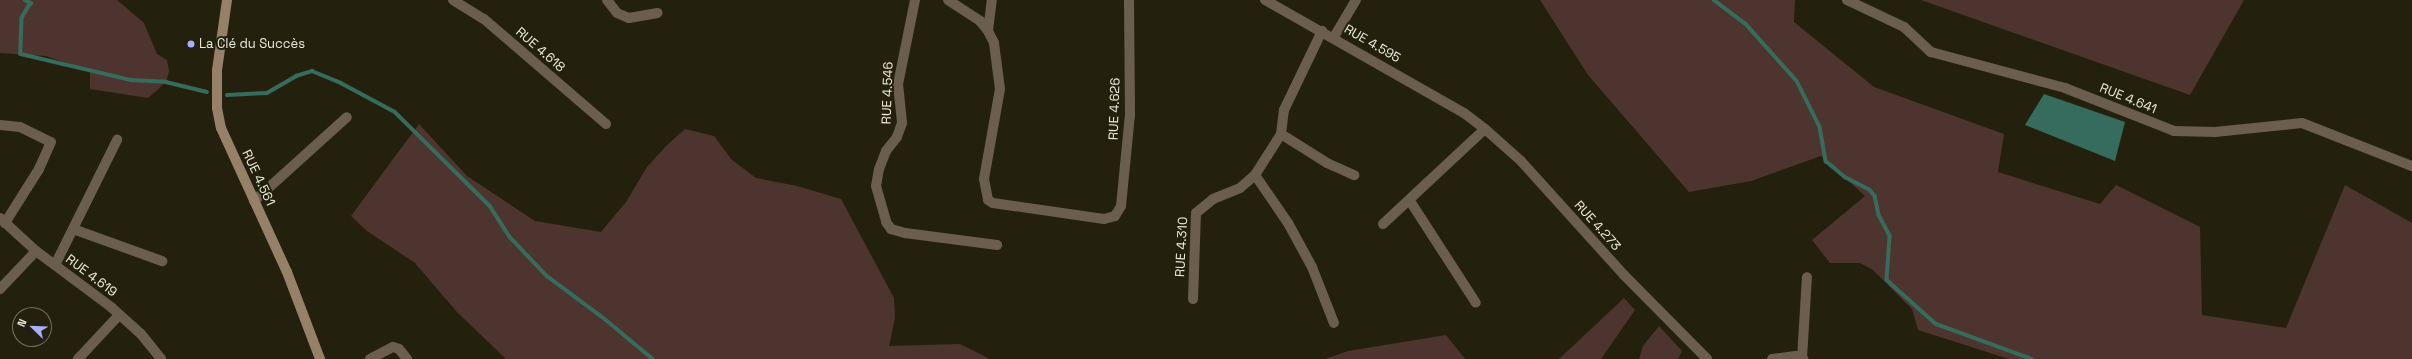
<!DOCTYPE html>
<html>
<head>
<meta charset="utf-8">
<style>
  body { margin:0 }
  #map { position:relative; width:2412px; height:359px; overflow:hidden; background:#23210e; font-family:"Space Grotesk",sans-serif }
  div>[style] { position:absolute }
  .green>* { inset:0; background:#4e342e }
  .water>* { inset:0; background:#356c5e }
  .stream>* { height:3.5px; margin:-1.75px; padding:0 1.75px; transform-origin:1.75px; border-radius:1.75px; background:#356c5e }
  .street>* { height:10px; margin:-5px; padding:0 5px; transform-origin:5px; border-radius:5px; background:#6b5e4f }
  .secondary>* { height:10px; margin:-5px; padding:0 5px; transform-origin:5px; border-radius:5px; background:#968068 }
  .dots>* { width:11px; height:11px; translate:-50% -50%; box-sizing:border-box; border:2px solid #23210e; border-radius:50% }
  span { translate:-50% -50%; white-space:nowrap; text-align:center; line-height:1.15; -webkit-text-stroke:4px #23210e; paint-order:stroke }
  .poi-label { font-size:13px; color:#eaeade }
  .left { translate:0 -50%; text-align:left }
  .street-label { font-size:13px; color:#eaeade }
  .north { position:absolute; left:12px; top:307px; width:40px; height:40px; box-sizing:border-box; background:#23210e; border:1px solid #737161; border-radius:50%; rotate:293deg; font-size:11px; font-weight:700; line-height:16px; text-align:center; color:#eaeade }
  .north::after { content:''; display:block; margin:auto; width:14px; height:18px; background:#a8b0fc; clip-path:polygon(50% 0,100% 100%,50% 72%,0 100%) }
</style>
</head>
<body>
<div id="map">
  <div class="green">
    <i style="clip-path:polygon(0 0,117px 0,144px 23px,157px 54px,167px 60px,169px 71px,166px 82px,148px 98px,90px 89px,90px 71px,46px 56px,0 53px)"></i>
    <i style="clip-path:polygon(1540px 0,1795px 0,1794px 22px,1874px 87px,2004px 134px,1998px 172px,2100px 204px,2116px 185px,2200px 227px,2202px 315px,2286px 328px,2345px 185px,2412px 223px,2412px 359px,2009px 359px,1918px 330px,1912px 309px,1873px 270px,1860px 263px,1830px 263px,1812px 240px,1865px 196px,1821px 156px,1751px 181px,1689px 192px,1588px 75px)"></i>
    <i style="clip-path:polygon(1921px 0,2244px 0,2190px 95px)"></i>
    <i style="clip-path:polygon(419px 124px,467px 176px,535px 221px,601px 232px,626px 202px,647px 167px,666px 146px,685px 129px,714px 136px,732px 160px,756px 178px,797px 186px,841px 199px,894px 298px,895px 318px,889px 346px,960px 344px,990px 359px,506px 359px,457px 312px,415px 263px,367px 231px,351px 216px)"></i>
    <i style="clip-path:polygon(1624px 298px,1635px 310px,1601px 359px,1559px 359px)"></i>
    <i style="clip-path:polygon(1659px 326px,1682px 351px,1678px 359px,1639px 359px,1643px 346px)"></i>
    <i style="clip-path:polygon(1446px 335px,1465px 359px,1325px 359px,1348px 351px)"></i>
  </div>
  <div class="water">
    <i style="clip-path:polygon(2044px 94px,2125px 122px,2115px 161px,2025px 125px)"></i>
  </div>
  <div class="stream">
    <i style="left:25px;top:0;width:7px;rotate:27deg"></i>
    <i style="left:31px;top:3px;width:17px;rotate:121deg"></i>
    <i style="left:22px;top:18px;width:36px;rotate:92deg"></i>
    <i style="left:21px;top:54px;width:113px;rotate:13.3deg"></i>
    <i style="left:131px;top:80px;width:35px;rotate:3deg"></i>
    <i style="left:166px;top:82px;width:42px;rotate:13.7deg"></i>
    <i style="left:1714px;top:0;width:40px;rotate:37deg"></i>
    <i style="left:1746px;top:24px;width:76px;rotate:48.2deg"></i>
    <i style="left:1797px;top:81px;width:51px;rotate:63.4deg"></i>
    <i style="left:1820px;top:127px;width:35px;rotate:80deg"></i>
    <i style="left:1826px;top:161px;width:25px;rotate:40deg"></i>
    <i style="left:1845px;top:177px;width:27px;rotate:27deg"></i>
    <i style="left:1869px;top:189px;width:9px;rotate:49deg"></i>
    <i style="left:1875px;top:196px;width:19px;rotate:78deg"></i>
    <i style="left:1879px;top:215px;width:24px;rotate:62deg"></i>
    <i style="left:1890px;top:236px;width:44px;rotate:93.9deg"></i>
    <i style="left:1887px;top:280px;width:66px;rotate:41.9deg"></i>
    <i style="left:1936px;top:324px;width:102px;rotate:20deg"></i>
    <i style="left:227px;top:95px;width:40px;rotate:-2.9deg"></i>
    <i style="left:267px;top:93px;width:34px;rotate:-30deg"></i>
    <i style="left:296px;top:76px;width:17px;rotate:-17deg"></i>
    <i style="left:312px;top:71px;width:31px;rotate:22deg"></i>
    <i style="left:341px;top:83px;width:61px;rotate:28.2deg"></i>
    <i style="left:395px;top:112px;width:134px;rotate:44.7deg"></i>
    <i style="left:490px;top:206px;width:37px;rotate:57deg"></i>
    <i style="left:510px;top:237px;width:54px;rotate:46.5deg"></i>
    <i style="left:547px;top:276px;width:72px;rotate:36.6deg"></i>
    <i style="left:605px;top:319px;width:62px;rotate:39.8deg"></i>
  </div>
  <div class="street">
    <i style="left:453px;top:0;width:36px;rotate:32deg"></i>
    <i style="left:484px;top:19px;width:161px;rotate:40.7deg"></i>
    <i style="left:607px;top:0;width:16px;rotate:52deg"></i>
    <i style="left:617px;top:13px;width:13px;rotate:23deg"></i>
    <i style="left:629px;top:18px;width:29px;rotate:-10deg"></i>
    <i style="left:915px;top:0;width:86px;rotate:101.4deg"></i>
    <i style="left:898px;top:84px;width:39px;rotate:84deg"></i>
    <i style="left:902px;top:123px;width:15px;rotate:110deg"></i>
    <i style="left:897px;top:137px;width:18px;rotate:128deg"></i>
    <i style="left:886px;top:151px;width:19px;rotate:111deg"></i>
    <i style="left:879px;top:169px;width:17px;rotate:100deg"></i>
    <i style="left:876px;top:186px;width:37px;rotate:74deg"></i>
    <i style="left:886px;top:222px;width:9px;rotate:54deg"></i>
    <i style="left:891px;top:229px;width:15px;rotate:16deg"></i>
    <i style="left:905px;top:233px;width:93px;rotate:7.4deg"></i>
    <i style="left:948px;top:0;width:38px;rotate:33deg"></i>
    <i style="left:980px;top:21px;width:13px;rotate:51deg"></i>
    <i style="left:988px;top:31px;width:13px;rotate:63deg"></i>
    <i style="left:994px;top:43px;width:46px;rotate:82.6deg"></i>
    <i style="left:1000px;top:89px;width:91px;rotate:100.1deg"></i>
    <i style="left:984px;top:179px;width:21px;rotate:79deg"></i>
    <i style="left:988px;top:200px;width:6px;rotate:31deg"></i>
    <i style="left:993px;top:203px;width:112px;rotate:8.2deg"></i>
    <i style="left:1104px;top:219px;width:11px;rotate:-15deg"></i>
    <i style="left:1115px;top:216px;width:12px;rotate:-59deg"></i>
    <i style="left:1121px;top:206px;width:91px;rotate:-84.4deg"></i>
    <i style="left:1130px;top:115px;width:115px;rotate:-90.5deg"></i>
    <i style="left:1265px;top:0;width:229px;rotate:29.6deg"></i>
    <i style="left:1464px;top:113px;width:26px;rotate:37deg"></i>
    <i style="left:1485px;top:129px;width:48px;rotate:41.6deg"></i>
    <i style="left:1521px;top:161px;width:154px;rotate:47.9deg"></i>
    <i style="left:1624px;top:275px;width:118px;rotate:45.3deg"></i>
    <i style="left:1847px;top:0;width:63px;rotate:25.3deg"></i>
    <i style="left:1904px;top:27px;width:37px;rotate:43deg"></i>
    <i style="left:1931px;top:52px;width:139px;rotate:15deg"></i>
    <i style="left:2065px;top:88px;width:117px;rotate:21.5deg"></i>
    <i style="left:2174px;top:131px;width:41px;rotate:1.4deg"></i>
    <i style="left:2215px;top:132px;width:87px;rotate:-5.9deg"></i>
    <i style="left:2302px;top:123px;width:118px;rotate:21.4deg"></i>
    <i style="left:988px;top:31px;width:31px;rotate:-83deg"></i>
    <i style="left:1334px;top:37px;width:43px;rotate:-59.3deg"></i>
    <i style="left:0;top:125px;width:20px;rotate:6deg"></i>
    <i style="left:20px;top:127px;width:34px;rotate:26deg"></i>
    <i style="left:51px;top:142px;width:30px;rotate:114deg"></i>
    <i style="left:39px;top:169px;width:64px;rotate:122.2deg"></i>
    <i style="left:1281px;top:134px;width:54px;rotate:32.2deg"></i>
    <i style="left:1327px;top:163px;width:30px;rotate:24deg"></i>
    <i style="left:1255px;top:175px;width:58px;rotate:55.5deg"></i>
    <i style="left:1288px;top:223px;width:50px;rotate:61.4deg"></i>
    <i style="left:1312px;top:267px;width:60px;rotate:68.6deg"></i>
    <i style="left:254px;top:201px;width:125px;rotate:-42.1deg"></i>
    <i style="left:1410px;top:201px;width:121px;rotate:57.1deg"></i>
    <i style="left:0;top:218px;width:49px;rotate:42.5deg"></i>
    <i style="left:36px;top:251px;width:94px;rotate:36.7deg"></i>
    <i style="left:111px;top:307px;width:40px;rotate:42deg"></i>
    <i style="left:141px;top:334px;width:32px;rotate:51deg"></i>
    <i style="left:1383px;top:224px;width:139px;rotate:-43deg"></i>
    <i style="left:73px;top:229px;width:95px;rotate:19.8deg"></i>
    <i style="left:55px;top:265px;width:140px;rotate:-63.6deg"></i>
    <i style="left:0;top:289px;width:52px;rotate:-46.5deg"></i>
    <i style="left:1193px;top:299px;width:86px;rotate:-88deg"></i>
    <i style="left:1196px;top:213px;width:22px;rotate:-39deg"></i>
    <i style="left:1213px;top:199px;width:29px;rotate:-22deg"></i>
    <i style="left:1240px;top:188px;width:20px;rotate:-41deg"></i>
    <i style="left:1255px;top:175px;width:49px;rotate:-57.6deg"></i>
    <i style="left:1281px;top:134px;width:24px;rotate:-83deg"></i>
    <i style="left:1284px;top:110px;width:88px;rotate:-64.3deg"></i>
    <i style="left:1802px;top:358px;width:81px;rotate:-86.5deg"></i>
    <i style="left:78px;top:359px;width:60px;rotate:-47deg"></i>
    <i style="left:370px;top:359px;width:26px;rotate:-28deg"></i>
    <i style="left:393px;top:347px;width:6px;rotate:18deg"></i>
    <i style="left:399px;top:349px;width:13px;rotate:51deg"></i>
    <i style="left:1772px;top:359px;width:24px;rotate:-7deg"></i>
    <i style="left:1796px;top:356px;width:8px;rotate:23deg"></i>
  </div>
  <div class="secondary">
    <i style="left:227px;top:0;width:71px;rotate:98.1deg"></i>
    <i style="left:217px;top:70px;width:38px;rotate:90deg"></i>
    <i style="left:217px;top:108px;width:20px;rotate:79deg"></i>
    <i style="left:221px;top:128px;width:158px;rotate:65.4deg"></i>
    <i style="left:287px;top:272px;width:93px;rotate:69.2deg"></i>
  </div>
  <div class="dots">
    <i style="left:191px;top:44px;background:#a8b0fc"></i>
  </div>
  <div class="poi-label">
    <span class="left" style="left:199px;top:44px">La Clé du Succès</span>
  </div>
  <div class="street-label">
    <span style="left:1372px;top:44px;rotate:30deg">RUE 4.595</span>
    <span style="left:540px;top:50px;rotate:41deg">RUE 4.618</span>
    <span style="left:888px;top:93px;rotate:-88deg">RUE 4.546</span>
    <span style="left:2128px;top:99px;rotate:22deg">RUE 4.641</span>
    <span style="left:1115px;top:109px;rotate:-88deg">RUE 4.626</span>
    <span style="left:258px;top:178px;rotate:65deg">RUE 4.561</span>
    <span style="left:1597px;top:226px;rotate:48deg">RUE 4.273</span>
    <span style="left:1182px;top:247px;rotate:-87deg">RUE 4.310</span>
    <span style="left:91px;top:276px;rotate:37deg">RUE 4.619</span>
  </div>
  <div class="north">N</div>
</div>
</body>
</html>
